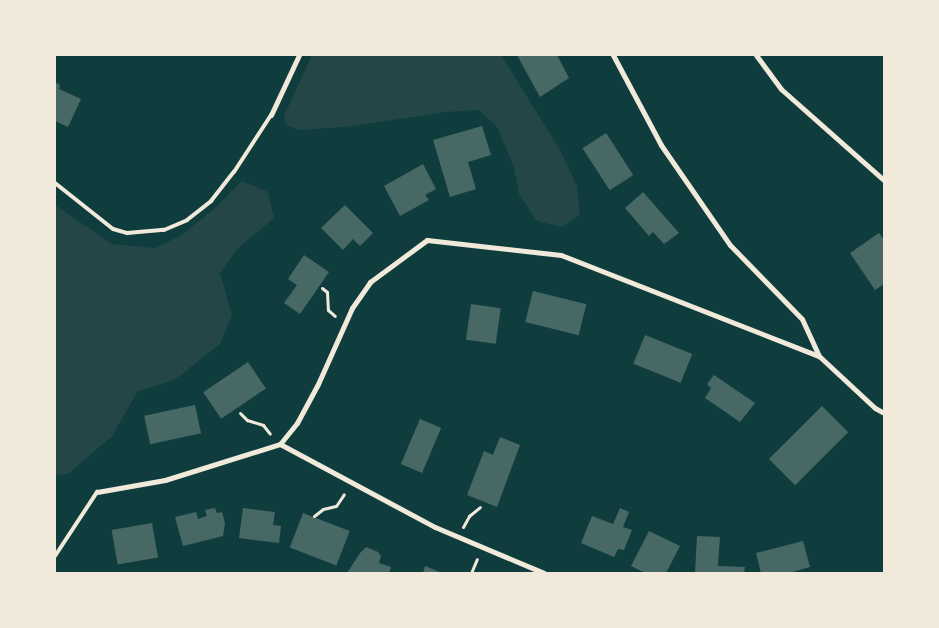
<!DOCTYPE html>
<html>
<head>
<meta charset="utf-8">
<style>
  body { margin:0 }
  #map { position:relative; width:939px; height:628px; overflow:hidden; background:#0f3d3e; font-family:Lato,sans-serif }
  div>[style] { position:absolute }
  .green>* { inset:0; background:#244646 }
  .building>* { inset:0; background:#486865; transform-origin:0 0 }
  .path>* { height:3px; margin:-1.5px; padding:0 1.5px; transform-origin:1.5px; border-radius:1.5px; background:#f1e9da }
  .service>* { height:4px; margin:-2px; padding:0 2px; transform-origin:2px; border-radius:2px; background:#f1e9da }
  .minor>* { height:5px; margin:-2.5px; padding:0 2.5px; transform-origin:2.5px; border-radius:2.5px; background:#f1e9da }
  span { translate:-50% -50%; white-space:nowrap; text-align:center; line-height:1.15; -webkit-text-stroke:4px #f1e9da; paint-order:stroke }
  .frame { position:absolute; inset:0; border:56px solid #f1e9da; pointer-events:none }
</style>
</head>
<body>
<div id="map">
  <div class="green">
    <i style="clip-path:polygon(312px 55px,501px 55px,560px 150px,577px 186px,580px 215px,562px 227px,537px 221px,519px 194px,514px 167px,497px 127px,479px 110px,446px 112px,345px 127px,298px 130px,286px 125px,284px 116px)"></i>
    <i style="clip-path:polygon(242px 181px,268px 192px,274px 218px,238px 248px,220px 273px,232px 315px,220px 344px,174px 380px,138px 391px,112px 436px,68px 474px,55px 475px,55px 205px,112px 244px,155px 248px,180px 236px,214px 209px)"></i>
  </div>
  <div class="building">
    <i style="clip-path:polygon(517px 55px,557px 55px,569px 78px,540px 97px)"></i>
    <i style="clip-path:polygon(55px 82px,60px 85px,59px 89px,81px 99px,68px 127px,55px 121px)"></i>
    <i style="clip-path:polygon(482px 126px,491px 155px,468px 162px,476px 189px,450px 197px,433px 140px)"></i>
    <i style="left:606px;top:133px;width:50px;height:28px;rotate:57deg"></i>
    <i style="clip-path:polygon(423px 164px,436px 189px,425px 195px,429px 200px,400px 216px,384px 186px)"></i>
    <i style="clip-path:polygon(643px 192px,679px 233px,664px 244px,653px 232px,649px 236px,625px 208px)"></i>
    <i style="clip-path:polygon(345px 205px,373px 233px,360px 246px,353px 239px,343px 250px,321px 228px)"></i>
    <i style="clip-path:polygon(879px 233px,884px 240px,884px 284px,875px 290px,850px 253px)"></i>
    <i style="clip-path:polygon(304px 255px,329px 272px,300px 314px,284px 303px,297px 285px,288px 279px)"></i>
    <i style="left:533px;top:291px;width:55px;height:32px;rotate:14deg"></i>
    <i style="left:471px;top:304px;width:30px;height:36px;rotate:8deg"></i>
    <i style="left:645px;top:335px;width:51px;height:31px;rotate:22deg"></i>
    <i style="left:248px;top:362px;width:32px;height:54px;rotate:56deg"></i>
    <i style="clip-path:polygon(714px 375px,755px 403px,740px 422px,705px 398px,711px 388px,707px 384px)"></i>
    <i style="left:195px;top:405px;width:29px;height:52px;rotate:78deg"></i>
    <i style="left:822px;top:406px;width:37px;height:75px;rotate:45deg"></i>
    <i style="left:420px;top:419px;width:23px;height:49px;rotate:23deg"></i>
    <i style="clip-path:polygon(500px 437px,520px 445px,497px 507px,467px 495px,484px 451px,493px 455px)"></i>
    <i style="clip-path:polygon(215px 508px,217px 513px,222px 512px,225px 523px,223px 536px,183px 546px,175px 517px,196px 512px,198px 519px,207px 516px,205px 510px)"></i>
    <i style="clip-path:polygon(243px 508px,275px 512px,273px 525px,281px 526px,279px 543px,239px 538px)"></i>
    <i style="clip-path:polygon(620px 508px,629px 512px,623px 527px,632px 530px,624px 550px,618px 549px,614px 557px,581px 543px,592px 516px,613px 524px)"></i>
    <i style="left:303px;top:513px;width:50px;height:37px;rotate:21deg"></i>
    <i style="left:152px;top:523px;width:35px;height:41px;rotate:80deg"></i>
    <i style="clip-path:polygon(649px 531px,680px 546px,666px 573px,645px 573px,631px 566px)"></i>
    <i style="clip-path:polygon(697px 536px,720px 537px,718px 566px,745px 567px,744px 573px,695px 573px)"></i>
    <i style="clip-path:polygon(803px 541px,810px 567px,789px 573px,761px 573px,756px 553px)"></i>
    <i style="clip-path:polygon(366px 547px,378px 552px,381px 556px,379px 563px,391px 567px,389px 573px,347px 573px,360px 553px)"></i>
    <i style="clip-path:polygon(425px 566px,442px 573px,423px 573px)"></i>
  </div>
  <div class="path">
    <i style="left:322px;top:288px;width:6px;rotate:39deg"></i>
    <i style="left:327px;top:292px;width:18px;rotate:87deg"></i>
    <i style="left:328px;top:310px;width:9px;rotate:41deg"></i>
    <i style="left:240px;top:413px;width:10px;rotate:45deg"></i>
    <i style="left:247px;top:420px;width:17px;rotate:17deg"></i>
    <i style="left:263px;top:425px;width:11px;rotate:52deg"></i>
    <i style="left:314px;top:516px;width:11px;rotate:-38deg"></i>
    <i style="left:323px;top:509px;width:13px;rotate:-13deg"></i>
    <i style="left:336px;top:506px;width:14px;rotate:-56deg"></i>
    <i style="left:463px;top:527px;width:13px;rotate:-61deg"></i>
    <i style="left:469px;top:516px;width:14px;rotate:-39deg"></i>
    <i style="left:471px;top:573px;width:15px;rotate:-67deg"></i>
  </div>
  <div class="service">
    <i style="left:55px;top:183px;width:74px;rotate:38.4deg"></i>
    <i style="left:113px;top:229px;width:15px;rotate:16deg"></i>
    <i style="left:127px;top:233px;width:37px;rotate:-5deg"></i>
    <i style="left:164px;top:230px;width:25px;rotate:-23deg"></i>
    <i style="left:187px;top:220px;width:31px;rotate:-38deg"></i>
    <i style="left:211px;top:201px;width:37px;rotate:-52deg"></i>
    <i style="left:234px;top:172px;width:68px;rotate:-57deg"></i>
    <i style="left:55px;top:556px;width:77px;rotate:-56.7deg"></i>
  </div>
  <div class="minor">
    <i style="left:613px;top:55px;width:102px;rotate:61.9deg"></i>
    <i style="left:661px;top:145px;width:121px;rotate:55.4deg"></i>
    <i style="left:730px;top:245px;width:103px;rotate:45.8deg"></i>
    <i style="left:802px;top:319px;width:41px;rotate:65.3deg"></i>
    <i style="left:756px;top:55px;width:42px;rotate:53.7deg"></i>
    <i style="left:781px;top:89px;width:137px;rotate:41.5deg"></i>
    <i style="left:271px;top:115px;width:66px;rotate:-65deg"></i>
    <i style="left:280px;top:444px;width:27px;rotate:-51deg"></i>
    <i style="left:297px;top:423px;width:44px;rotate:-61.7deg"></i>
    <i style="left:318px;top:384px;width:83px;rotate:-65.9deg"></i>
    <i style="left:352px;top:308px;width:32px;rotate:-55deg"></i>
    <i style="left:370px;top:282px;width:71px;rotate:-36.4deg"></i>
    <i style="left:427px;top:240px;width:135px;rotate:6.4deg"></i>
    <i style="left:561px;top:255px;width:277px;rotate:21.4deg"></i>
    <i style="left:819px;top:356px;width:76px;rotate:42.9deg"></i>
    <i style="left:875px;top:408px;width:10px;rotate:29deg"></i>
    <i style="left:97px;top:492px;width:69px;rotate:-10deg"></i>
    <i style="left:165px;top:480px;width:121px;rotate:-17.4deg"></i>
    <i style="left:280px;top:444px;width:176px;rotate:28.2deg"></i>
    <i style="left:435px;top:527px;width:118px;rotate:22.9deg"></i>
  </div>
  <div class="frame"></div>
</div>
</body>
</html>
